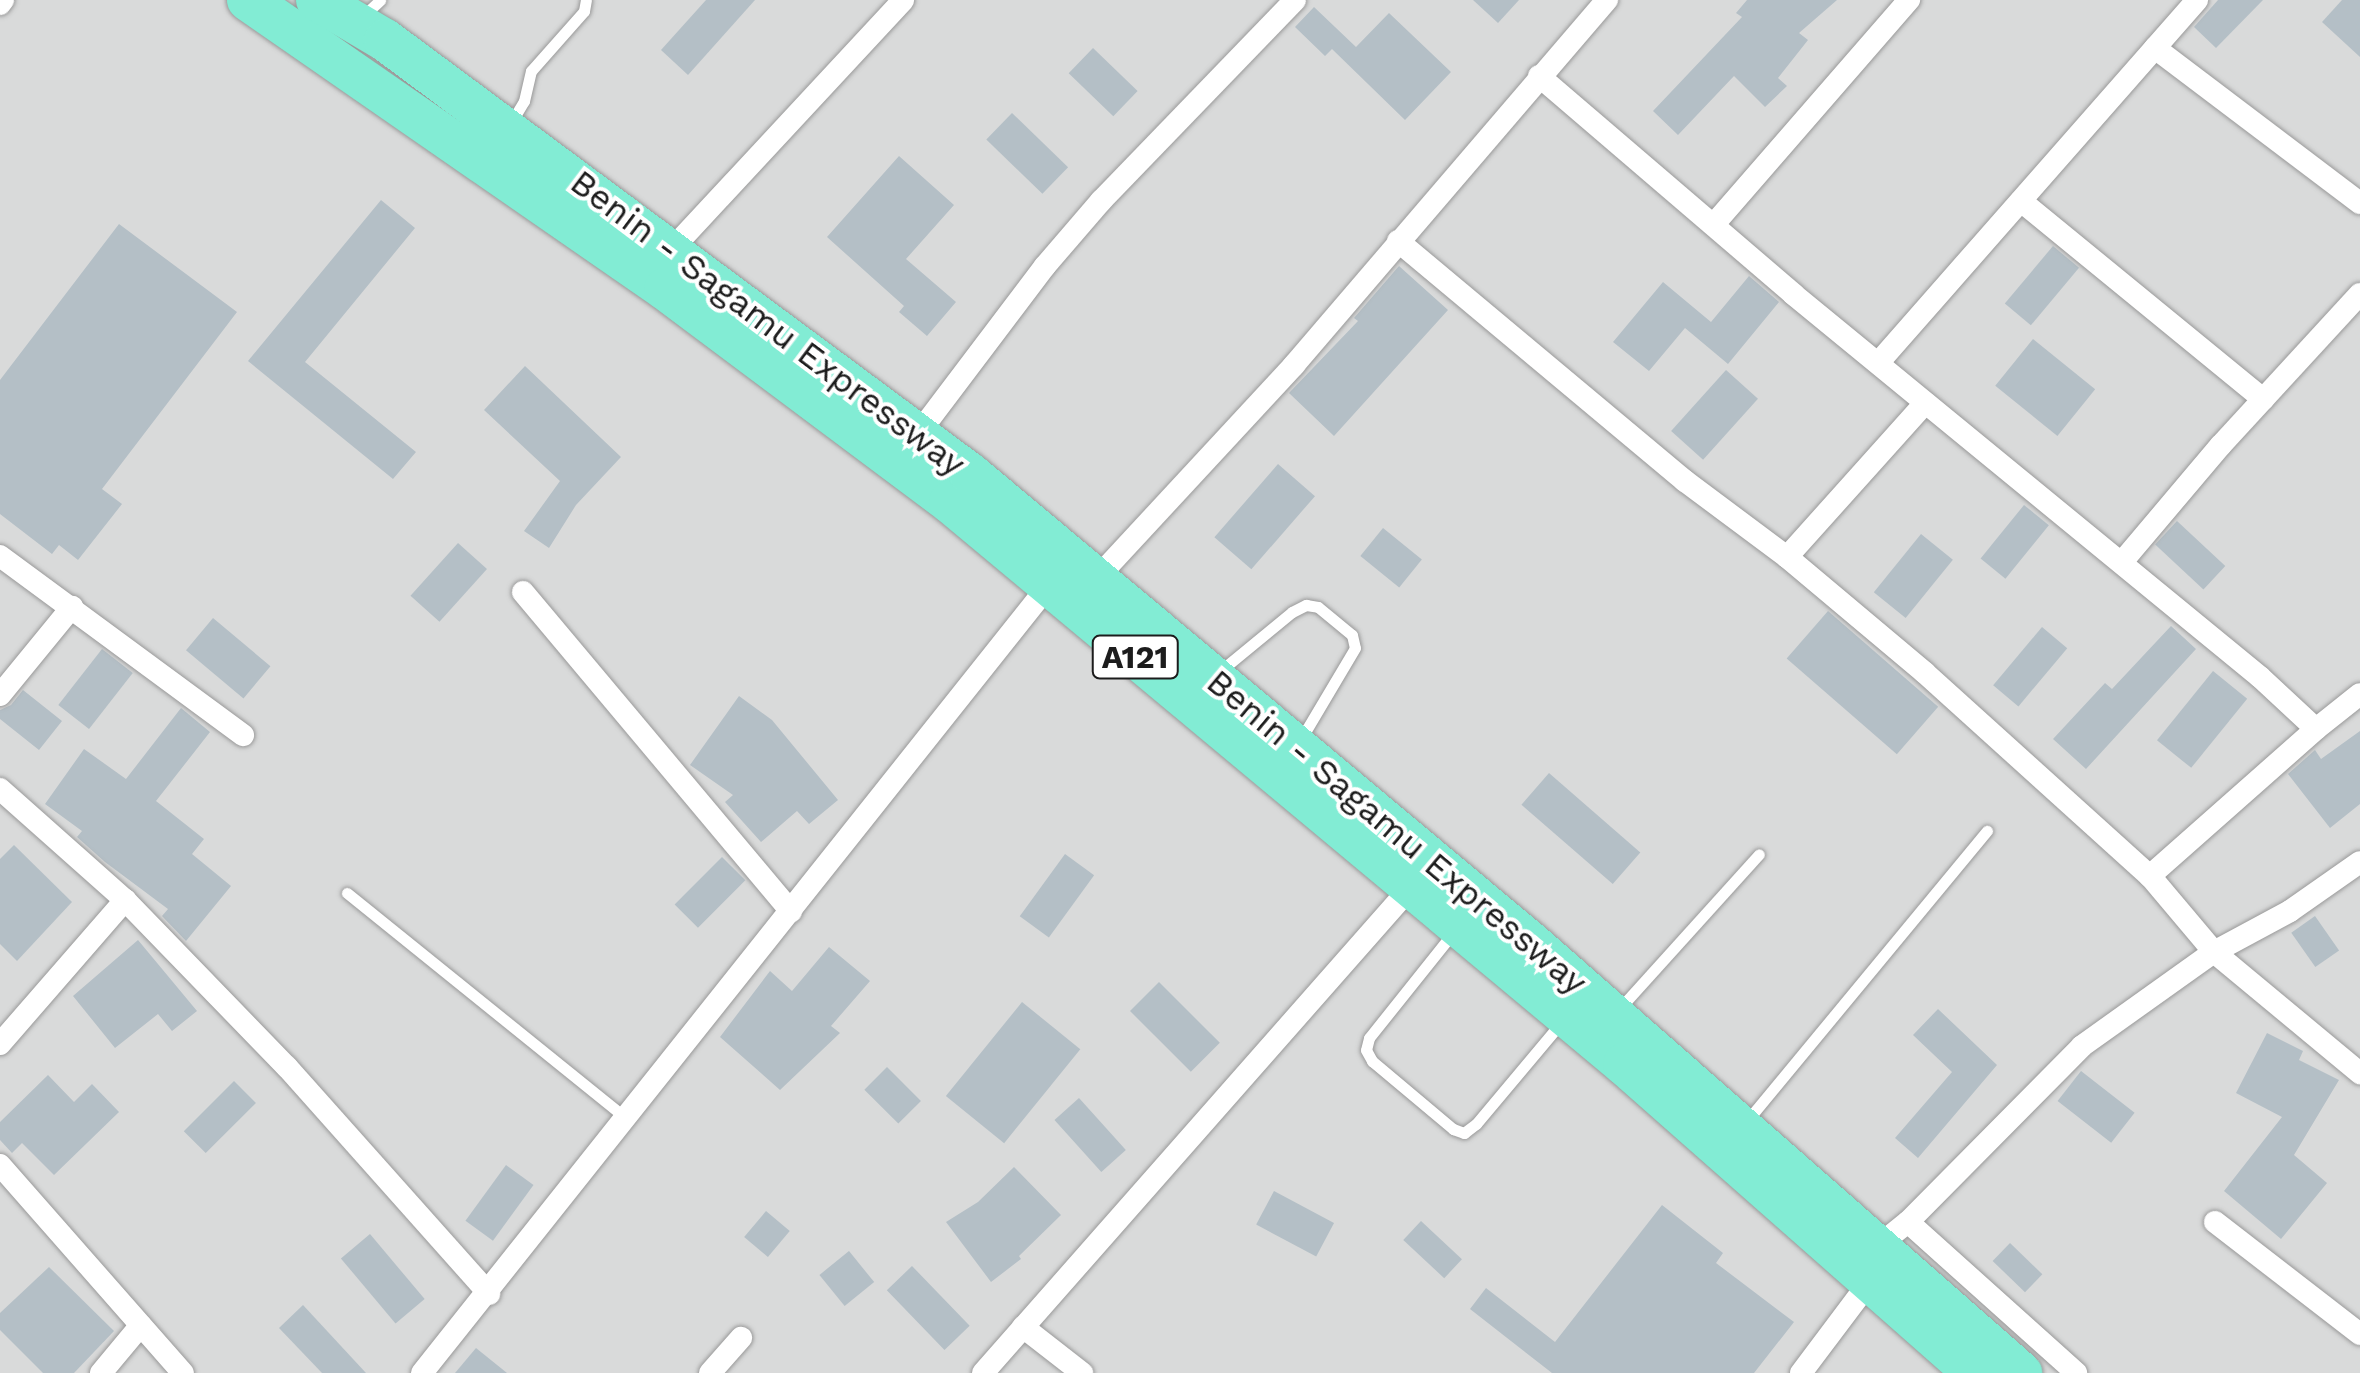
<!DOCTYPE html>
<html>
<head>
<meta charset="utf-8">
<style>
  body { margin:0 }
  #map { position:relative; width:2360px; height:1373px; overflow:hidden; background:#e1e6ef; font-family:"Work Sans",sans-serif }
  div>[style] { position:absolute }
  .residential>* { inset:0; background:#d9dada; transform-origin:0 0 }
  .building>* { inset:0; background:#b4bfc6; transform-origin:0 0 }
  .roads { filter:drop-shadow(0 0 2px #999) drop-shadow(0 0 2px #999) }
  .lane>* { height:11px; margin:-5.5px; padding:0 5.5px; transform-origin:5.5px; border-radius:5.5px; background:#fff }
  .street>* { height:22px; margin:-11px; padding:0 11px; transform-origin:11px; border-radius:11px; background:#fff }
  .highway>* { height:42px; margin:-21px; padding:0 21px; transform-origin:21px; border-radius:21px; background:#82ecd4 }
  span { translate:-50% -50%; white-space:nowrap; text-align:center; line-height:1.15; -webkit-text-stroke:8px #fff; paint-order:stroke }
  .shield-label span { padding:2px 8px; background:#fff; border:2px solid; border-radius:8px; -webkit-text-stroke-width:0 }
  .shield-label { font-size:32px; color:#1c1c1c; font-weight:700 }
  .street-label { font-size:35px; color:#1c1c1c }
</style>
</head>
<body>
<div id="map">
  <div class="residential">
    <i style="left:0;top:0;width:2360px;height:1373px"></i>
  </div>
  <div class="building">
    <i style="clip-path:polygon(706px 0,755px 0,688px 75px,661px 50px)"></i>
    <i style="clip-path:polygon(1473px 0,1519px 0,1498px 23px)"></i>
    <i style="clip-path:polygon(1747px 0,1837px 0,1799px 33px,1808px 40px,1778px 78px,1787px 86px,1765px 107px,1734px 76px,1678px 135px,1653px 111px,1742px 17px,1736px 13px)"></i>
    <i style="clip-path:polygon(2218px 0,2263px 0,2216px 48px,2194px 27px)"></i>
    <i style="clip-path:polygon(2342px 0,2360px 0,2360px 57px,2322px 22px)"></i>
    <i style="clip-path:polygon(1314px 7px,1356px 47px,1389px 13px,1451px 72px,1405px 120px,1332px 49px,1325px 56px,1295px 27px)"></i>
    <i style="left:1093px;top:48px;width:62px;height:35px;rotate:44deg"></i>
    <i style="left:1012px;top:113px;width:78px;height:37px;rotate:44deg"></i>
    <i style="clip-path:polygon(899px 156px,954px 205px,906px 259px,956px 302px,927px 336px,899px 312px,904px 306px,827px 237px)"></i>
    <i style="clip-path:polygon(381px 200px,415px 228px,305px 362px,416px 452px,393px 479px,248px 361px)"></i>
    <i style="clip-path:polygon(119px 224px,237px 312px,102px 489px,122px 504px,78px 560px,59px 545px,52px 554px,0 514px,0 380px)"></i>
    <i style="left:2053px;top:246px;width:34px;height:75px;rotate:40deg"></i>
    <i style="clip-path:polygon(1399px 266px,1448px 310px,1334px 436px,1289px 393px,1358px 321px,1354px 318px)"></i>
    <i style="clip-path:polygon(1749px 276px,1779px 302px,1728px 364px,1685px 328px,1649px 371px,1613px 342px,1663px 282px,1711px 322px)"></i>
    <i style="left:2033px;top:339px;width:80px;height:60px;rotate:39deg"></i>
    <i style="clip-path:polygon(525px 366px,621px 457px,576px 505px,549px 548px,524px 531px,560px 481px,484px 410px)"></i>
    <i style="left:1726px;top:370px;width:43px;height:82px;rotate:42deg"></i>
    <i style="left:1278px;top:464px;width:49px;height:97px;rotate:41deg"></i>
    <i style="left:2024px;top:505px;width:32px;height:69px;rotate:39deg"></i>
    <i style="left:2177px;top:521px;width:66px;height:32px;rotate:43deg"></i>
    <i style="left:1383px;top:528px;width:50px;height:36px;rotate:39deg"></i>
    <i style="left:1921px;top:534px;width:41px;height:75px;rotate:39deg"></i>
    <i style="left:458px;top:543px;width:39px;height:71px;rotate:42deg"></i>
    <i style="left:1828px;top:611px;width:146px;height:63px;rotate:41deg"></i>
    <i style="left:213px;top:618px;width:75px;height:42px;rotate:40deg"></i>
    <i style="clip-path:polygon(2171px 626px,2196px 649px,2086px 769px,2053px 739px,2105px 683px,2112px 689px)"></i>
    <i style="left:2042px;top:627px;width:33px;height:76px;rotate:40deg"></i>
    <i style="left:102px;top:649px;width:39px;height:71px;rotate:38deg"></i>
    <i style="left:2213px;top:671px;width:44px;height:89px;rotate:39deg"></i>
    <i style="clip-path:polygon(23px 690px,62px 721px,39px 750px,0 719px,0 710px,11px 705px)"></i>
    <i style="clip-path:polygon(739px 696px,772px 720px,838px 800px,809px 824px,797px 811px,761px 842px,725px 802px,733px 795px,690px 765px)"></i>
    <i style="clip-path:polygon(181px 708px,210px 732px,156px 801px,204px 839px,192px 854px,231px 886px,186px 941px,162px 916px,168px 909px,105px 862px,77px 837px,82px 831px,45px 804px,84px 749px,126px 779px)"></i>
    <i style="clip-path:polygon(2360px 731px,2360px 804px,2330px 828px,2288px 774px,2315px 750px,2321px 759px)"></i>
    <i style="left:1549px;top:773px;width:121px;height:42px;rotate:41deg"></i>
    <i style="clip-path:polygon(14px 845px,72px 902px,17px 961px,0 944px,0 859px)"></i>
    <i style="left:1065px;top:854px;width:36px;height:77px;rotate:36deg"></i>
    <i style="left:722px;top:857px;width:33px;height:67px;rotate:45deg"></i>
    <i style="left:2315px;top:916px;width:42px;height:29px;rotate:55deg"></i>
    <i style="clip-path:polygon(138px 940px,197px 1011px,172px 1031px,158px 1014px,115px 1048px,73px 996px)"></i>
    <i style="clip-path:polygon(829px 947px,870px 981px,831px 1026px,840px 1033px,780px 1090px,720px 1037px,770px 971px,792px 991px)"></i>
    <i style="left:1159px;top:982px;width:86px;height:41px;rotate:45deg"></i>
    <i style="left:1022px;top:1002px;width:75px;height:121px;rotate:39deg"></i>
    <i style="clip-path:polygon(1938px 1009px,1997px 1065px,1918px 1158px,1895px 1138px,1952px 1072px,1913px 1035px)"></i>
    <i style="clip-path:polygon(2267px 1033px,2303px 1051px,2299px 1060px,2339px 1080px,2294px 1155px,2327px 1183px,2281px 1239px,2224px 1191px,2282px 1117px,2236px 1093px)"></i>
    <i style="left:887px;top:1067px;width:48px;height:32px;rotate:45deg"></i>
    <i style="left:2081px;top:1071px;width:68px;height:38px;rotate:38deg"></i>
    <i style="clip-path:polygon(48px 1075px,74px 1102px,92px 1084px,119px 1112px,54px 1175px,22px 1143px,12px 1153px,0 1140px,0 1122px)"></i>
    <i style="left:234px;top:1081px;width:31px;height:71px;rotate:45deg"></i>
    <i style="left:1079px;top:1098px;width:70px;height:33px;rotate:48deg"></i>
    <i style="left:506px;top:1165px;width:34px;height:69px;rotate:36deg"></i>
    <i style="clip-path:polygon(1014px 1167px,1061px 1215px,1019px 1256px,1021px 1259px,991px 1282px,946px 1222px,978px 1202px)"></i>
    <i style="left:1274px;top:1191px;width:68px;height:38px;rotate:28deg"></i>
    <i style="clip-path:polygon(1662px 1205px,1723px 1253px,1716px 1263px,1794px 1322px,1754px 1373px,1552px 1373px,1470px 1309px,1486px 1288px,1555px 1342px)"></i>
    <i style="left:766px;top:1211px;width:31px;height:34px;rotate:40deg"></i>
    <i style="left:1421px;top:1221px;width:56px;height:26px;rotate:43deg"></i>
    <i style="left:370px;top:1234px;width:85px;height:38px;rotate:50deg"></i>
    <i style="left:2010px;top:1243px;width:45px;height:25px;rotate:44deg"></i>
    <i style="left:849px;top:1251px;width:40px;height:38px;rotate:51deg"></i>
    <i style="left:912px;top:1266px;width:83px;height:35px;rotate:46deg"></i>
    <i style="clip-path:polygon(49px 1267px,114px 1331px,74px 1373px,43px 1373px,0 1330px,0 1313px)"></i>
    <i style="clip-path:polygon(303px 1305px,366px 1373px,322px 1373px,279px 1328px)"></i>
    <i style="clip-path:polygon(476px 1348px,507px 1373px,455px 1373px)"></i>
  </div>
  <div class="roads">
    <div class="lane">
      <i style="left:361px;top:18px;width:26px;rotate:-43deg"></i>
      <i style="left:512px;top:121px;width:23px;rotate:-59deg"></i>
      <i style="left:524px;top:101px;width:31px;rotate:-77deg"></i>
      <i style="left:531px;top:71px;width:80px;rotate:-48.5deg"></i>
      <i style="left:584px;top:11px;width:11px;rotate:-80deg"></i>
      <i style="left:1219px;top:672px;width:94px;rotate:-39.4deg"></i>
      <i style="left:1292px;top:612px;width:16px;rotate:-27deg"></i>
      <i style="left:1306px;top:605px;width:12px;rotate:9deg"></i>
      <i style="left:1318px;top:607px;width:44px;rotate:39.5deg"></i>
      <i style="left:1352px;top:635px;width:13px;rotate:77deg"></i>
      <i style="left:1355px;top:648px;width:106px;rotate:120.7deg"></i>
      <i style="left:347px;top:893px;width:360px;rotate:38.9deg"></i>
      <i style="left:1452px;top:934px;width:133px;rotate:128.6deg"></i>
      <i style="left:1369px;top:1038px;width:12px;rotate:104deg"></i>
      <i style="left:1366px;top:1050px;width:13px;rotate:61deg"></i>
      <i style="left:1372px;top:1061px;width:106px;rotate:40deg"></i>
      <i style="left:1453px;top:1129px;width:12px;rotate:20deg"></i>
      <i style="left:1464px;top:1133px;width:15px;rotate:-37deg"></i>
      <i style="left:1476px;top:1124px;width:131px;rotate:-50deg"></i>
      <i style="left:1620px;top:1008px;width:207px;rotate:-47.9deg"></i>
      <i style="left:1746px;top:1122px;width:378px;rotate:-50.4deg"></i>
    </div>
    <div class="street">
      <i style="left:0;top:4px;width:5px;rotate:-53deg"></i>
      <i style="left:2155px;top:48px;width:257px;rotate:37.1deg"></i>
      <i style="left:1539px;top:76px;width:335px;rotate:40.6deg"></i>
      <i style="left:1793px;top:294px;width:604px;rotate:39.36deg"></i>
      <i style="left:2260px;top:677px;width:76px;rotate:42.9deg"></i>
      <i style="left:2316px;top:729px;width:222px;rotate:138.5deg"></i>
      <i style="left:2021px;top:201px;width:313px;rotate:39.3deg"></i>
      <i style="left:1715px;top:223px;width:296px;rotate:-49deg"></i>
      <i style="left:1398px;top:241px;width:374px;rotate:39.9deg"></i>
      <i style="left:1685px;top:481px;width:127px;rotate:36.7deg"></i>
      <i style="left:1787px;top:557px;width:180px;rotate:40deg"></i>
      <i style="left:1925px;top:673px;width:303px;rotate:42.1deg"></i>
      <i style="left:2150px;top:876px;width:99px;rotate:49.9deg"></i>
      <i style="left:2214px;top:952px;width:190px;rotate:39.7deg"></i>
      <i style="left:671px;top:250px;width:341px;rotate:-47.1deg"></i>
      <i style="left:1879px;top:362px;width:482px;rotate:-48.7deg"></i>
      <i style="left:918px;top:434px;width:211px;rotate:-52.9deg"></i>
      <i style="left:1045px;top:266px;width:86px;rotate:-49.3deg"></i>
      <i style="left:1101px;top:201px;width:279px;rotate:-46deg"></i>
      <i style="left:0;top:556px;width:302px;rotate:36.4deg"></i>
      <i style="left:1787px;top:557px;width:207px;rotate:-48.1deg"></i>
      <i style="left:2122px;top:562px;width:153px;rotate:-49.8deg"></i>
      <i style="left:2221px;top:445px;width:205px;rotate:-47.4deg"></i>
      <i style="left:1096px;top:579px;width:292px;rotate:-47.2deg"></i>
      <i style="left:1294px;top:365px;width:481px;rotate:-49.4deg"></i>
      <i style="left:523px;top:592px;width:417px;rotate:50deg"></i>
      <i style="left:0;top:695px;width:114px;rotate:-50.7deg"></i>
      <i style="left:2316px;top:729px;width:56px;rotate:-38.5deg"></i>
      <i style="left:0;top:789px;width:167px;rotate:41.6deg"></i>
      <i style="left:125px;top:900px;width:233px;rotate:45.9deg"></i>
      <i style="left:287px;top:1067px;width:304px;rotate:48.3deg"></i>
      <i style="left:0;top:1044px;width:191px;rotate:-49deg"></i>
      <i style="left:0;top:1165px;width:277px;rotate:48.7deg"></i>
      <i style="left:1908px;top:1222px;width:226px;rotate:41.9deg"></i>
      <i style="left:2215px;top:1222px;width:183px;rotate:37.7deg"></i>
      <i style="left:1878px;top:1246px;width:38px;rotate:-39deg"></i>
      <i style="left:1908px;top:1222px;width:247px;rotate:-45.3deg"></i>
      <i style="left:2082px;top:1046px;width:162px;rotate:-35.5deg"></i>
      <i style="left:2214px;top:952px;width:86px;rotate:-28.3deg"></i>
      <i style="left:2290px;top:911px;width:85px;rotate:-35deg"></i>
      <i style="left:1023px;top:1327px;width:75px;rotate:37.9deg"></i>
      <i style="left:101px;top:1373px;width:62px;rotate:-50.2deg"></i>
      <i style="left:422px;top:1373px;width:1007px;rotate:-51.49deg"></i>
      <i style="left:710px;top:1373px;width:47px;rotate:-48.5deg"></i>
      <i style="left:983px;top:1373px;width:648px;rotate:-48.63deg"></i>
      <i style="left:1801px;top:1373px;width:115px;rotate:-53.1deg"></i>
    </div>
    <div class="highway">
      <i style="left:248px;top:0;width:507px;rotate:34.72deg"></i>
      <i style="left:665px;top:289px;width:356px;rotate:36.8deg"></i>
      <i style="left:950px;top:502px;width:878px;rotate:39.82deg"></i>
      <i style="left:1624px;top:1064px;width:468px;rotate:41.4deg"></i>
      <i style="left:317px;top:0;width:79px;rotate:30.5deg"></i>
      <i style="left:385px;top:40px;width:728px;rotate:36.57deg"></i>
      <i style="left:970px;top:474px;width:733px;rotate:39.91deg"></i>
      <i style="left:1532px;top:944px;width:651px;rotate:41.26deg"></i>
    </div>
  </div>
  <div class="shield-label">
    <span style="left:1135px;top:657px">A121</span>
  </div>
  <div class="street-label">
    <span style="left:768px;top:323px;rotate:37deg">Benin - Sagamu Expressway</span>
    <span style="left:1397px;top:832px;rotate:40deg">Benin - Sagamu Expressway</span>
  </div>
</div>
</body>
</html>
